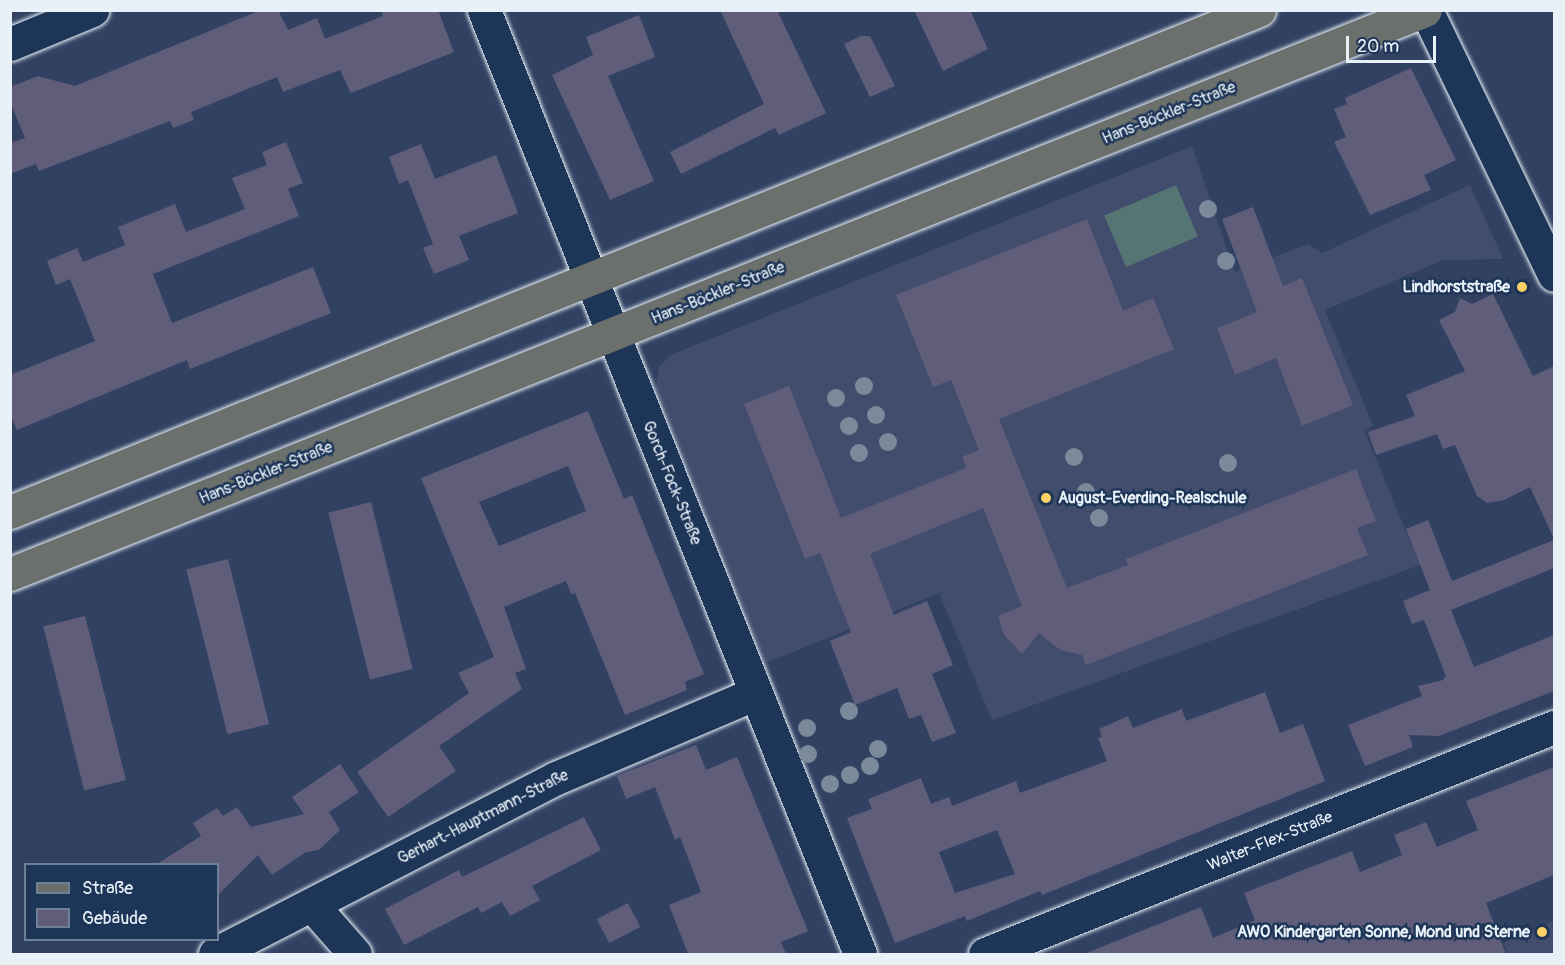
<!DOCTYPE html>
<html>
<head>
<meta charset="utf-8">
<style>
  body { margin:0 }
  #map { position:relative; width:1565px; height:965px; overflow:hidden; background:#314162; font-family:Pangolin,sans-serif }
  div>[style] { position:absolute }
  .built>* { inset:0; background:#424c6d }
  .green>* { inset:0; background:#557574; transform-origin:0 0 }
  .building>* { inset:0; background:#605d7b; transform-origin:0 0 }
  .roads { filter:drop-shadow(0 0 2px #e8f1f8) drop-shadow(0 0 2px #e8f1f8) }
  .minor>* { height:33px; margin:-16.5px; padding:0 16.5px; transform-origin:16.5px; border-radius:16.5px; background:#1d3557 }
  .major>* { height:33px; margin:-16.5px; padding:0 16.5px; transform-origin:16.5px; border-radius:16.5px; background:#6b706d }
  .trees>* { width:18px; height:18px; margin:-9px; border-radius:50%; background:#7a8a9b }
  .dots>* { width:16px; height:16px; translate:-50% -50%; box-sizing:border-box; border:3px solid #1d3557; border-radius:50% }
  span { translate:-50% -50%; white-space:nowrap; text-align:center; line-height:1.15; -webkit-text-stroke:5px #1d3557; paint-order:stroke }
  .street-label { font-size:16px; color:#e8f1f8 }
  .poi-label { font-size:16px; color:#e8f1f8; font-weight:700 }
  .right { translate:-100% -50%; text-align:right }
  .left { translate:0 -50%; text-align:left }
  .frame { position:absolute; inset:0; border:12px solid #e8f1f8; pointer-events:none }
  .legend { position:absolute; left:24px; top:863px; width:195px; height:78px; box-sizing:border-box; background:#1d3557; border:2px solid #6e8097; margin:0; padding:8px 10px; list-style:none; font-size:18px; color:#e8f1f8 }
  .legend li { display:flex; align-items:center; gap:12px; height:30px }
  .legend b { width:30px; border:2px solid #6e8097 }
  .scale { position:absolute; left:1346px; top:36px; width:90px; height:27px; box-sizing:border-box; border:3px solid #e8f1f8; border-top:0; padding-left:8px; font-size:18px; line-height:21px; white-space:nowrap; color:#e8f1f8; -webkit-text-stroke:4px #1d3557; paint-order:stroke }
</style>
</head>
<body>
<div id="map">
  <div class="built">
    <i style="clip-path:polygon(1192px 146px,1235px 272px,1308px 244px,1322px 253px,1470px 185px,1503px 259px,1444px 260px,1325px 310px,1373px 426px,1364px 430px,1420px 565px,992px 720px,939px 593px,766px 663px,656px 387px,659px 366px,673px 354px)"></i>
    <i style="clip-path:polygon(1554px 921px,1554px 954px,1508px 954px,1503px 943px)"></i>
  </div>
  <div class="green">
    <i style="left:1176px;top:185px;width:56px;height:78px;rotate:67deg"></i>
  </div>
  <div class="building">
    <i style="clip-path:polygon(261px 10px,278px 10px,288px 30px,317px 18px,325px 39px,383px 16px,381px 10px,438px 10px,454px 52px,351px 93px,340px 70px,283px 92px,277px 77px,191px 112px,194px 120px,173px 128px,170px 121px,39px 171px,36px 164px,10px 174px,10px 143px,25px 138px,10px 102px,10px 87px,38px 76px,75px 86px)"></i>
    <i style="clip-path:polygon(720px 10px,777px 10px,826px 113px,779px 135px,775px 128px,681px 174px,670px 152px,764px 104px)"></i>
    <i style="clip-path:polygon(914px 10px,970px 10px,988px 49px,943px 71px)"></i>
    <i style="clip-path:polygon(639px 15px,655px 57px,608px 76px,654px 181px,610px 200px,552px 75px,593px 55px,586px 37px)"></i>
    <i style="clip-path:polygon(861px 36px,870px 36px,895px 86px,870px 97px,844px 44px)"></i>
    <i style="clip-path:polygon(1411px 68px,1456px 160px,1424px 175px,1431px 190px,1370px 215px,1334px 142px,1346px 137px,1334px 109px,1347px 104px,1345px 98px)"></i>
    <i style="clip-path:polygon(286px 142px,303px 183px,288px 189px,299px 216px,153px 274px,172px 323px,313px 267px,331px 313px,190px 369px,187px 360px,17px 430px,10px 415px,10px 375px,95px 341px,70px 279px,56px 285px,47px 261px,77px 248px,83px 262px,125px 245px,118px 227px,175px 204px,186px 232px,245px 209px,232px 178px,267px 165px,262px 152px)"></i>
    <i style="clip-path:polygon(421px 144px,435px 179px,496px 155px,518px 213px,459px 236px,469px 260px,434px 274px,423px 248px,433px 244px,408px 180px,399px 184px,389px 157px)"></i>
    <i style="clip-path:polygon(1253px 207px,1283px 286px,1302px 278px,1353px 405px,1302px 426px,1276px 358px,1235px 375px,1217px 328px,1257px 312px,1222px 219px)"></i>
    <i style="clip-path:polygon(1087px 219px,1123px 311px,1153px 298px,1174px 349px,999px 419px,1067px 588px,1128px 565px,1126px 559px,1356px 469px,1376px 521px,1357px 528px,1368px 555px,1086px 665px,1082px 655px,1060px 650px,1039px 633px,1022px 654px,1004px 635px,998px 616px,1022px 606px,983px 508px,870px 554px,894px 615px,927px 601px,953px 665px,932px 674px,956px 733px,932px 742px,921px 715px,909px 719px,897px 688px,855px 705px,830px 641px,851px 632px,820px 553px,805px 559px,744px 404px,789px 386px,841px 518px,966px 468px,962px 457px,979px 450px,951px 380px,933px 387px,896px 295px)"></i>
    <i style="clip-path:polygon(1493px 294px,1533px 376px,1554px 366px,1554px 539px,1530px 487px,1504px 500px,1487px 503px,1477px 496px,1455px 445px,1443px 449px,1437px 434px,1376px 455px,1368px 432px,1415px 416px,1406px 395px,1465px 371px,1439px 320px,1455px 312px,1460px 298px,1472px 304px)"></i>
    <i style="clip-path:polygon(evenodd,588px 411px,624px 499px,632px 495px,704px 674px,685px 682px,687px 690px,625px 715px,575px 593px,571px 594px,566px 581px,504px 607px,526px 669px,515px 673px,522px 689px,439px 746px,456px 771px,388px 817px,357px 772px,469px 693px,458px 673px,494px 657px,421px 478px,588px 411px,568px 466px,586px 511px,499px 546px,479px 502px,568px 466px)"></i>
    <i style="left:371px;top:502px;width:172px;height:44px;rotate:76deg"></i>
    <i style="clip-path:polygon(1428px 520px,1452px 581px,1554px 540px,1554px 568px,1451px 610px,1474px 667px,1554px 635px,1554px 691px,1439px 736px,1409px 735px,1413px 747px,1365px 766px,1348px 725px,1422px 696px,1418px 686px,1443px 680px,1446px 676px,1424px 620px,1412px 624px,1403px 601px,1430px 590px,1406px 529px)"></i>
    <i style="left:228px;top:559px;width:170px;height:43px;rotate:76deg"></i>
    <i style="left:85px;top:616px;width:169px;height:43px;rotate:76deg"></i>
    <i style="clip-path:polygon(evenodd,1265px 692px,1280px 733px,1303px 724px,1325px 781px,1042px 895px,1040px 891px,967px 921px,965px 916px,895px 943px,847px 818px,872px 809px,868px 799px,921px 778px,931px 804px,949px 797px,952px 806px,1016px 781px,1020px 793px,1107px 761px,1098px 738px,1102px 737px,1099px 729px,1128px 716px,1133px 728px,1182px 709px,1186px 721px,1265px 692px,997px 830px,1015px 874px,955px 893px,939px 852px,997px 830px)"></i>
    <i style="clip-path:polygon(696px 745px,706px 770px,737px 757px,808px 931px,781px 942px,786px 954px,688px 954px,669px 905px,701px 892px,680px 837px,675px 840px,655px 787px,626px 799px,617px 776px)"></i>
    <i style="clip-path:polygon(340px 764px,359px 792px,329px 812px,340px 830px,319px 850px,306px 852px,272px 875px,258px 855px,218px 895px,218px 864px,157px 864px,201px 836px,193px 823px,217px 808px,223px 816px,237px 807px,251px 827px,304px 814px,292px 797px)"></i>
    <i style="clip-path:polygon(1554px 767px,1554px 875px,1486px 903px,1506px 954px,1084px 954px,1201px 907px,1213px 938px,1255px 920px,1244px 893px,1352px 851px,1360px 872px,1402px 855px,1394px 835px,1426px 822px,1437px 847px,1478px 830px,1466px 801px)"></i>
    <i style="clip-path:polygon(584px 817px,601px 850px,532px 886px,540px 900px,510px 916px,502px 902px,481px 913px,478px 907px,404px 945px,385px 909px,459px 870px,462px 877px)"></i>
    <i style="left:628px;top:903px;width:27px;height:35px;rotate:63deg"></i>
  </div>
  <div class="roads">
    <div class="minor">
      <i style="left:484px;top:10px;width:1016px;rotate:68.28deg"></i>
      <i style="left:1426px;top:10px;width:294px;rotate:64.2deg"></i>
      <i style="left:10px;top:44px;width:89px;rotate:-22.5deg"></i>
      <i style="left:312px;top:905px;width:65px;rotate:48.7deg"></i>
      <i style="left:215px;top:954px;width:384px;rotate:-27.3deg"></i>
      <i style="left:556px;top:778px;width:217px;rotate:-23deg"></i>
      <i style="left:985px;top:954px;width:613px;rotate:-21.75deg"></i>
    </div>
    <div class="major">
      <i style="left:10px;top:512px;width:1346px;rotate:-21.9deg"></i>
      <i style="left:10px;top:574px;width:1523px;rotate:-21.73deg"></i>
    </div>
  </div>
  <div class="trees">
    <i style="left:1208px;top:209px"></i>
    <i style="left:1226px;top:261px"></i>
    <i style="left:864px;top:386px"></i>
    <i style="left:836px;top:398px"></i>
    <i style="left:876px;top:415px"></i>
    <i style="left:849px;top:426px"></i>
    <i style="left:888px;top:442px"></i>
    <i style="left:859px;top:453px"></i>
    <i style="left:1074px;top:457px"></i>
    <i style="left:1228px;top:463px"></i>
    <i style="left:1086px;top:492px"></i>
    <i style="left:1099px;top:518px"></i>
    <i style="left:849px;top:711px"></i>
    <i style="left:807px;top:728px"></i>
    <i style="left:878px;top:749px"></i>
    <i style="left:808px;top:754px"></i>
    <i style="left:870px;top:766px"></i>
    <i style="left:850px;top:775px"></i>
    <i style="left:830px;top:784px"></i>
  </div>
  <div class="dots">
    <i style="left:1522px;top:287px;background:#ffd166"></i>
    <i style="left:1046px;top:498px;background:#ffd166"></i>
    <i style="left:1542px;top:932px;background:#ffd166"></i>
  </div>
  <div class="street-label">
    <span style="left:1169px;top:113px;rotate:-22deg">Hans-Böckler-Straße</span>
    <span style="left:718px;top:293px;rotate:-22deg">Hans-Böckler-Straße</span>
    <span style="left:266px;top:473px;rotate:-22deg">Hans-Böckler-Straße</span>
    <span style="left:672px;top:483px;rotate:68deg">Gorch-Fock-Straße</span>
    <span style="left:483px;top:817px;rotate:-27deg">Gerhart-Hauptmann-Straße</span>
    <span style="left:1270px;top:841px;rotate:-22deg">Walter-Flex-Straße</span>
  </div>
  <div class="poi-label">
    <span class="right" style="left:1510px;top:287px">Lindhorststraße</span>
    <span class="left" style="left:1058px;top:498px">August-Everding-Realschule</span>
    <span class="right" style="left:1530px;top:932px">AWO Kindergarten Sonne, Mond und Sterne</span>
  </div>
  <div class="frame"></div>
  <ul class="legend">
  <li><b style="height:8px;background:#6b706d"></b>Straße</li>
  <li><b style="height:16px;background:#605d7b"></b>Gebäude</li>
  </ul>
  <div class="scale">20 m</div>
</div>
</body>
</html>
